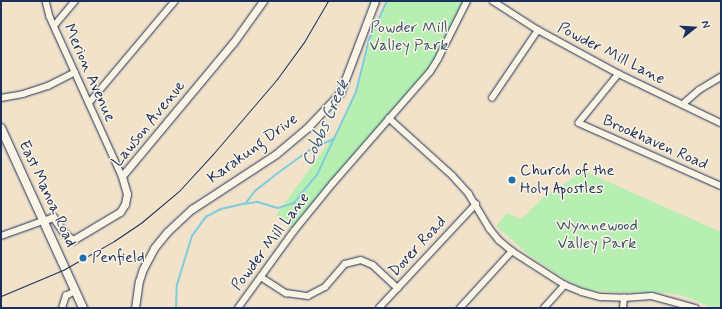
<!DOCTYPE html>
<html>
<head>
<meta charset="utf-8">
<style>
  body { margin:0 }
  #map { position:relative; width:722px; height:309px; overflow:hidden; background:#f1e2c9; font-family:Mynerve,sans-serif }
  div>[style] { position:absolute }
  .green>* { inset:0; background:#b7efb2 }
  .stream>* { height:1.5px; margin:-0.75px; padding:0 0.75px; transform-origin:0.75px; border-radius:0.75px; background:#7eccdd }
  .roads { filter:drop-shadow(0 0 1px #1b2f5e) drop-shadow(0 0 1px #1b2f5e) }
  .minor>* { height:5.5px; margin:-2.75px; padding:0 2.75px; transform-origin:2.75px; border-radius:2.75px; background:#fcf5e5 }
  .tertiary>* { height:7px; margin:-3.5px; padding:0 3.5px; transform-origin:3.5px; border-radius:3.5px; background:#fcf5e5 }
  .secondary>* { height:8px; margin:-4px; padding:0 4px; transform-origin:4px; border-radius:4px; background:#fcf5e5 }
  .tram>* { height:1px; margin:-0.5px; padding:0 0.5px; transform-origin:0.5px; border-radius:0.5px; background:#1b2f5e }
  .dots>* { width:11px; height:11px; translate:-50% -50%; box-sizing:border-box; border:2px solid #fcf5e5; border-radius:50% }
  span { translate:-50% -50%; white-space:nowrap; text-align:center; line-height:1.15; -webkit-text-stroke:3px #fcf5e5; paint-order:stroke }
  .park-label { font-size:16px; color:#3a556f }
  .street-label { font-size:16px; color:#1b2f5e }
  .poi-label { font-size:16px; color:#1b2f5e }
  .left { translate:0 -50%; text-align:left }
  .water-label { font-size:17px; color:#34567e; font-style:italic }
  .frame { position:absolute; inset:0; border:2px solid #1b2f5e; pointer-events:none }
  .north { position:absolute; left:674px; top:8px; width:40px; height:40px; -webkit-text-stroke:3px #fcf5e5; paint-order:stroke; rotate:73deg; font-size:11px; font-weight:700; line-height:16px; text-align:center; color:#1b2f5e }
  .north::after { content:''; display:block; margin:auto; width:14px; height:18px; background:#1b2f5e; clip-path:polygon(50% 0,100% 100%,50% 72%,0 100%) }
</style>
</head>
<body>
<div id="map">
  <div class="green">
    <i style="clip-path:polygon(387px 1px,467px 1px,438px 59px,294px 231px,276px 215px,341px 126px,356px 92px,369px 40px)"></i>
    <i style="clip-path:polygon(584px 171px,721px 232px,721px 308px,712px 308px,687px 297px,670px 293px,608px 292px,585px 289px,568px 281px,530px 256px,496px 226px,507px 213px,521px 219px,544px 197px)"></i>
  </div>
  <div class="stream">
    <i style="left:246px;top:203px;width:15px;rotate:-53deg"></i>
    <i style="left:255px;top:191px;width:29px;rotate:-38deg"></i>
    <i style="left:278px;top:173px;width:39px;rotate:-36deg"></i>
    <i style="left:310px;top:150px;width:26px;rotate:-25deg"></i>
    <i style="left:176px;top:308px;width:23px;rotate:-88deg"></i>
    <i style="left:177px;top:285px;width:51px;rotate:-73deg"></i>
    <i style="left:192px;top:236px;width:24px;rotate:-54deg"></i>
    <i style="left:206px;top:217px;width:17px;rotate:-28deg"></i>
    <i style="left:221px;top:209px;width:23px;rotate:-13deg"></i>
    <i style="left:243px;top:204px;width:15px;rotate:-8deg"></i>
    <i style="left:258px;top:202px;width:21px;rotate:17deg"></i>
    <i style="left:278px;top:208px;width:17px;rotate:-17deg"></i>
    <i style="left:294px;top:203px;width:36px;rotate:-51deg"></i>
    <i style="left:317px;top:175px;width:92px;rotate:-64.8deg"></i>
    <i style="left:356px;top:92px;width:54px;rotate:-76deg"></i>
    <i style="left:369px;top:40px;width:43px;rotate:-65.2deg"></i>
  </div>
  <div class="roads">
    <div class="minor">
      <i style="left:46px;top:1px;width:16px;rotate:76deg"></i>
      <i style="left:50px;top:17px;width:175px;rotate:65.6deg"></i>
      <i style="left:493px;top:1px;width:54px;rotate:32.8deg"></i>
      <i style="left:538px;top:30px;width:92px;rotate:28.5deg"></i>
      <i style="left:619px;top:74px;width:113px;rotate:25.7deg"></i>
      <i style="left:54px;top:26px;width:33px;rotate:-50deg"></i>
      <i style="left:619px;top:74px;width:63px;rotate:129.2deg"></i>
      <i style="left:579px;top:123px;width:155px;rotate:23.9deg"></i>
      <i style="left:1px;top:98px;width:22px;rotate:-10deg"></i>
      <i style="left:23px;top:94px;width:26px;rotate:-18deg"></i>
      <i style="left:48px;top:86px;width:30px;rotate:-27deg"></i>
      <i style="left:492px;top:98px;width:82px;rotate:-55.9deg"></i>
      <i style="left:89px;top:103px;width:133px;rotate:-49.9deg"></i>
      <i style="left:683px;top:104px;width:21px;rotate:-41deg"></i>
      <i style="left:699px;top:90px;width:26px;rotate:-31deg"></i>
      <i style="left:389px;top:118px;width:86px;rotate:42.2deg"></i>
      <i style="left:453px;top:176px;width:24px;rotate:48deg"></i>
      <i style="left:469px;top:194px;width:41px;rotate:59deg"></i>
      <i style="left:490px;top:229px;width:14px;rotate:51deg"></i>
      <i style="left:499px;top:240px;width:17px;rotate:40deg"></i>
      <i style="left:512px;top:251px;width:63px;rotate:32.7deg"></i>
      <i style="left:565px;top:285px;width:18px;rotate:22deg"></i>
      <i style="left:582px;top:292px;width:20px;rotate:15deg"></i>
      <i style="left:601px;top:297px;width:23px;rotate:2deg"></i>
      <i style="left:624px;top:298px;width:28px;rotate:-4deg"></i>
      <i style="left:652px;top:296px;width:45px;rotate:15.6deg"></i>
      <i style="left:1px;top:236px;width:45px;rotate:-19.7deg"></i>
      <i style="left:261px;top:277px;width:30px;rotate:33deg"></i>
      <i style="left:286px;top:293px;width:22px;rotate:8deg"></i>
      <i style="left:308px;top:296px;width:19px;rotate:-28deg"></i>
      <i style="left:325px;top:287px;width:30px;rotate:-49deg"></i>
      <i style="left:345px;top:264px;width:16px;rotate:-14deg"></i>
      <i style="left:361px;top:260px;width:13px;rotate:23deg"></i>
      <i style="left:373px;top:265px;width:34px;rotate:43deg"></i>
      <i style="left:62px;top:308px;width:13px;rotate:-72deg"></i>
      <i style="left:66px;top:296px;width:10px;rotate:-29deg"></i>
      <i style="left:238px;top:308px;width:95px;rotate:-54deg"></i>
      <i style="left:294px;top:231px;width:62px;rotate:-50.9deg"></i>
      <i style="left:333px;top:183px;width:147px;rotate:-48.9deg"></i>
      <i style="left:430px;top:72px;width:15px;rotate:-58deg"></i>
      <i style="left:438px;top:59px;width:65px;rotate:-63.4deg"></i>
      <i style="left:379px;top:308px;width:142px;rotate:-47deg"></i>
      <i style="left:460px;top:308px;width:77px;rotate:-47.6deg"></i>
      <i style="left:544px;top:308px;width:31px;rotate:-48deg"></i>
      <i style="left:623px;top:308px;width:10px;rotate:-84deg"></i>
    </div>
    <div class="tertiary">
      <i style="left:43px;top:221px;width:11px;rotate:-22deg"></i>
      <i style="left:53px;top:217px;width:21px;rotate:55deg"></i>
      <i style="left:65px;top:234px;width:10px;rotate:37deg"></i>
      <i style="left:73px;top:240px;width:55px;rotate:-30.8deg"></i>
      <i style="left:120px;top:212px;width:9px;rotate:-58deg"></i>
      <i style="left:125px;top:204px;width:10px;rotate:-79deg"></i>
      <i style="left:127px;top:194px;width:19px;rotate:-106deg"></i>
      <i style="left:122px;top:176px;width:173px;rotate:-50.2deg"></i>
      <i style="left:233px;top:43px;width:52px;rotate:-54.5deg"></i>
      <i style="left:135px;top:308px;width:27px;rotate:-82deg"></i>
      <i style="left:139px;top:281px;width:13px;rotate:-72deg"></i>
      <i style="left:143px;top:269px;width:24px;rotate:-62deg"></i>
      <i style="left:154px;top:248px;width:21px;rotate:-51deg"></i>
      <i style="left:167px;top:232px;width:34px;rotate:-43deg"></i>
      <i style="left:192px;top:209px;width:100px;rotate:-33.2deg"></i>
      <i style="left:276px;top:154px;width:40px;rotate:-40deg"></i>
      <i style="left:307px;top:128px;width:48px;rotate:-46.7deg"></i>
      <i style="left:340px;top:93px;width:98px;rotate:-69.2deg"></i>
    </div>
    <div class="secondary">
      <i style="left:1px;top:128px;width:198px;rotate:65.5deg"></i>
    </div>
  </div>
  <div class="tram">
    <i style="left:1px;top:296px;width:67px;rotate:-22.8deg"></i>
    <i style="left:63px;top:270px;width:59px;rotate:-29.6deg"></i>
    <i style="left:114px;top:241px;width:34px;rotate:-34deg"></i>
    <i style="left:142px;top:222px;width:48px;rotate:-40deg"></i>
    <i style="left:179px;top:191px;width:50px;rotate:-47.4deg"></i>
    <i style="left:213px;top:154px;width:99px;rotate:-49.5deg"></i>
    <i style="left:277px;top:79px;width:46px;rotate:-53.9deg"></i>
    <i style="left:304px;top:42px;width:48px;rotate:-59.7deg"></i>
  </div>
  <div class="dots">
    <i style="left:512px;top:180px;background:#1f6fb2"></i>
    <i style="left:83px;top:258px;background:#1f6fb2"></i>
  </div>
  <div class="park-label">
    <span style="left:409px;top:37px">Powder Mill<br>Valley Park</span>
    <span style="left:597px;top:235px">Wynnewood<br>Valley Park</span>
  </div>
  <div class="street-label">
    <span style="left:611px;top:54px;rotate:27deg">Powder Mill Lane</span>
    <span style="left:89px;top:73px;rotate:66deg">Merion Avenue</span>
    <span style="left:149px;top:124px;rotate:-51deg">Lawson Avenue</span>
    <span style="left:655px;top:143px;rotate:24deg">Brookhaven Road</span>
    <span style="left:253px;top:149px;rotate:-36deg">Karakung Drive</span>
    <span style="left:47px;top:194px;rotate:65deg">East Manoa Road</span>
    <span style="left:271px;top:242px;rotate:-53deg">Powder Mill Lane</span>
    <span style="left:418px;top:247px;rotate:-47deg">Dover Road</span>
  </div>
  <div class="poi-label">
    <span class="left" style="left:520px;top:180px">Church of the<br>Holy Apostles</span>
    <span class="left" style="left:92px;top:258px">Penfield</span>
  </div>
  <div class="water-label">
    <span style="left:326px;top:123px;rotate:-66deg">Cobbs Creek</span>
  </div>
  <div class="frame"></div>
  <div class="north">N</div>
</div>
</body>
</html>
